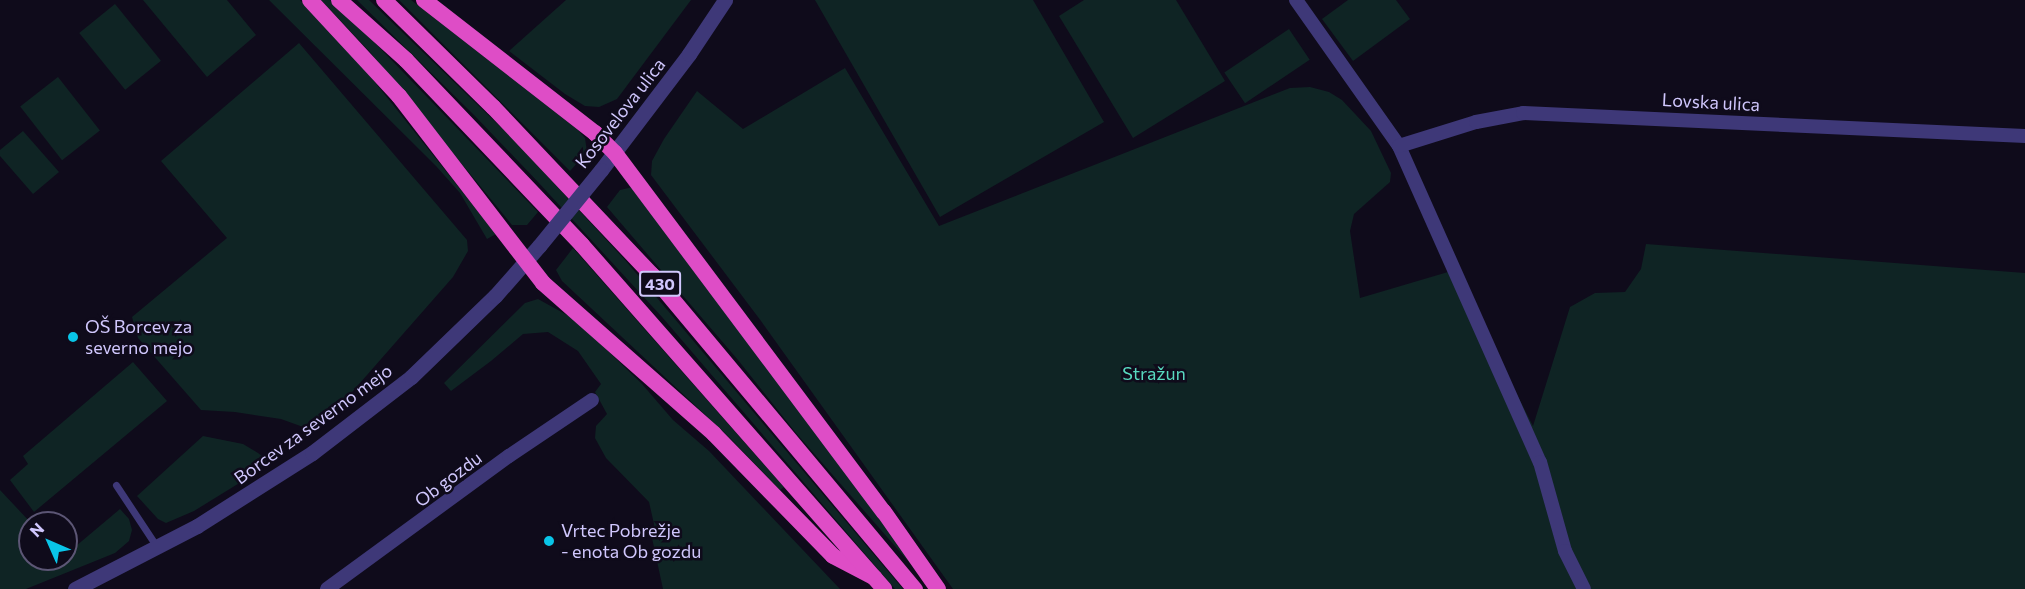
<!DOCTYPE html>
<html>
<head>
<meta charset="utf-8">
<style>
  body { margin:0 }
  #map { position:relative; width:2025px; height:589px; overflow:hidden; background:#0f0b1b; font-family:Commissioner,sans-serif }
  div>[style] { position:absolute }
  .green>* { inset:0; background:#0f2424; transform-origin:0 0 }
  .service>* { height:7px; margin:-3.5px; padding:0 3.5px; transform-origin:3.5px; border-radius:3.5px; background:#3e3878 }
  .minor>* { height:14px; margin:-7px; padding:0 7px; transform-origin:7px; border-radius:7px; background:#3e3878 }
  .tertiary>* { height:15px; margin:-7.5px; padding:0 7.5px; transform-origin:7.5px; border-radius:7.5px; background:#3e3878 }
  .trunk>* { height:16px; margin:-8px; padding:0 8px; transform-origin:8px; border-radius:8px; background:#de4dc6 }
  .tertiary-bridge>* { height:15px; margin:-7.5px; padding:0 7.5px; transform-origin:7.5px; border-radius:7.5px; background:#3e3878 }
  .dots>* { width:16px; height:16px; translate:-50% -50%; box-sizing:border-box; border:3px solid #0f0b1b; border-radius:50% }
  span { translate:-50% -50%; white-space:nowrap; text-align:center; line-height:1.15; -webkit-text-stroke:5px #0f0b1b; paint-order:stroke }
  .shield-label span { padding:2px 4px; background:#0f0b1b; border:2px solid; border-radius:4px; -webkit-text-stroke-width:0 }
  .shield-label { font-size:16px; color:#d0c7fd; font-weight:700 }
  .street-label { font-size:18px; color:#d0c7fd }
  .poi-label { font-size:18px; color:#d0c7fd }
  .left { translate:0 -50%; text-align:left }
  .park-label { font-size:18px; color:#58d9bf }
  .north { position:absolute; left:18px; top:511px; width:60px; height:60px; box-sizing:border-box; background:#0f0b1b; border:2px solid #5c5675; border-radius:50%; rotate:315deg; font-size:16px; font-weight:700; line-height:24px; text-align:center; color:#d0c7fd }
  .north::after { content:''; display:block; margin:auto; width:21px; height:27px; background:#09c5e8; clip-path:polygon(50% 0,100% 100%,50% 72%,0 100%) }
</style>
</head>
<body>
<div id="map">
  <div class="green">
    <i style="clip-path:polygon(143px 0,227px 0,256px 35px,207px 77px)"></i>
    <i style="clip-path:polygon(269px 0,300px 0,362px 66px,496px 234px,487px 239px,460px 193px,436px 166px)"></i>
    <i style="clip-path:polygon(321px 0,330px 0,377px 45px,538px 212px,527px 225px,512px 225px,370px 52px)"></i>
    <i style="clip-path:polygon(357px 0,369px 0,513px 139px,625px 260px,903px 589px,895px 589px,662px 317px,538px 182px,474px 115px)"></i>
    <i style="clip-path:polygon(399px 0,411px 0,578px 130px,585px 138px,587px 152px,570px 171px)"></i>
    <i style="clip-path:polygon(566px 0,691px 0,617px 99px,599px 107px,585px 106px,565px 94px,509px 51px)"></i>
    <i style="clip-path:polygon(815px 0,1033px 0,1104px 122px,940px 217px)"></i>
    <i style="clip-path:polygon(1084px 0,1176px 0,1225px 81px,1133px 138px,1059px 16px)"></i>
    <i style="clip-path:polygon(1348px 0,1396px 0,1410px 19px,1353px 61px,1322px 19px)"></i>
    <i style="left:115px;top:4px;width:73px;height:46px;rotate:51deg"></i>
    <i style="left:1289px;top:29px;width:37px;height:78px;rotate:56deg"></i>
    <i style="clip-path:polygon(299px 43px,467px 240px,468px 251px,453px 277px,317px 432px,281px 419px,235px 412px,201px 410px,138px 338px,132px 317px,227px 238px,161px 161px)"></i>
    <i style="clip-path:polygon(845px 68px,939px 226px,1290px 88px,1310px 87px,1329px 92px,1342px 100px,1371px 131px,1391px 173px,1390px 182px,1354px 214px,1350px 231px,1360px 298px,1448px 272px,1460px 297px,1466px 295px,1533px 426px,1570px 307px,1595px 293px,1625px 292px,1641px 269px,1646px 244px,2025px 273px,2025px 589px,953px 589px,761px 321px,651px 175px,652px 161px,664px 139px,697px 91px,743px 129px)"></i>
    <i style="left:58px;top:77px;width:68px;height:48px;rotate:52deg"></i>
    <i style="clip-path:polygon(23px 131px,59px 172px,33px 194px,0 156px,0 150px)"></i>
    <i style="clip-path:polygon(633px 187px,929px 585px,796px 433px,738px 360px,607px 207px,620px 190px)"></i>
    <i style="clip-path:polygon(573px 248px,662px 349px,784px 487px,780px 490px,729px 437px,562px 281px,556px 270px)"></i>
    <i style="clip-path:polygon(538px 299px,576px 320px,642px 384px,673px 420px,709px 451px,840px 589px,663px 589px,652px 538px,654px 524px,649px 502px,606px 458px,595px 438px,596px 426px,607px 414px,595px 392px,601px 384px,578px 351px,548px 332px,523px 334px,491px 361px,451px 391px,444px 383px,525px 303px)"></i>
    <i style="clip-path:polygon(133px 362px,167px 401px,34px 512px,10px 480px,28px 464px,23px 456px)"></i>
    <i style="clip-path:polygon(203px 436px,243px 444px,258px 453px,266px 459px,265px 464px,259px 471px,194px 511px,166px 523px,158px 519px,137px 496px)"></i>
    <i style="clip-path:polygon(0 490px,31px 523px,30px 559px,66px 559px,66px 538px,68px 537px,76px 546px,120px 509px,129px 519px,132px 530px,129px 541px,115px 553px,26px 589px,0 589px)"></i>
  </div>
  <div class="service">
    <i style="left:116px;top:485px;width:74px;rotate:56.5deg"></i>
  </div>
  <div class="minor">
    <i style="left:1296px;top:0;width:179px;rotate:54.8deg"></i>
    <i style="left:1399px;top:146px;width:346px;rotate:66deg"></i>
    <i style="left:1540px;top:462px;width:92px;rotate:74.3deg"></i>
    <i style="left:1565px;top:551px;width:42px;rotate:63.4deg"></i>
    <i style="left:1399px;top:146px;width:81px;rotate:-17.3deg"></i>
    <i style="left:1476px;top:122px;width:48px;rotate:-10.8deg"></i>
    <i style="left:1523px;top:113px;width:503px;rotate:2.62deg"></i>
    <i style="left:327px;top:589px;width:225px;rotate:-36.2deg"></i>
    <i style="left:509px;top:456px;width:100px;rotate:-34deg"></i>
  </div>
  <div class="tertiary">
    <i style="left:601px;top:170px;width:146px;rotate:-52.8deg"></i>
    <i style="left:689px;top:54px;width:65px;rotate:-56.3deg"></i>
    <i style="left:75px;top:589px;width:137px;rotate:-27.3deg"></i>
    <i style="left:197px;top:526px;width:136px;rotate:-32.4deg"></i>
    <i style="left:312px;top:453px;width:125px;rotate:-37.5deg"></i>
    <i style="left:411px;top:377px;width:117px;rotate:-44deg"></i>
    <i style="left:495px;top:296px;width:67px;rotate:-48.7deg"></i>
  </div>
  <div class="trunk">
    <i style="left:310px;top:0;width:131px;rotate:47.2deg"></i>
    <i style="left:399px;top:96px;width:236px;rotate:52.4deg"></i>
    <i style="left:543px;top:283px;width:228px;rotate:41.4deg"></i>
    <i style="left:714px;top:434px;width:170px;rotate:45.7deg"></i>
    <i style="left:833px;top:556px;width:47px;rotate:27.6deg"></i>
    <i style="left:339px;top:0;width:90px;rotate:41.8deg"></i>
    <i style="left:406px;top:60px;width:255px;rotate:46.4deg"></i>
    <i style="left:582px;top:245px;width:458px;rotate:48.7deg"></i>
    <i style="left:384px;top:0;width:153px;rotate:44.5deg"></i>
    <i style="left:493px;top:107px;width:231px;rotate:46.6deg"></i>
    <i style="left:652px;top:275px;width:410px;rotate:50.1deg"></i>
    <i style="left:424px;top:0;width:217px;rotate:37.9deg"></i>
    <i style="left:595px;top:133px;width:28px;rotate:45deg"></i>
    <i style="left:615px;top:153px;width:449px;rotate:53.2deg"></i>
    <i style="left:884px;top:512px;width:94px;rotate:55deg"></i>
  </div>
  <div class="tertiary-bridge">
    <i style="left:539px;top:246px;width:98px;rotate:-50.8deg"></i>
  </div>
  <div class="dots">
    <i style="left:73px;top:337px;background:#09c5e8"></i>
    <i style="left:549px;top:541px;background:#09c5e8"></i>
  </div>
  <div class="shield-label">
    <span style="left:660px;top:284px">430</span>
  </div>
  <div class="street-label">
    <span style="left:1711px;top:102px;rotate:3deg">Lovska ulica</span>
    <span style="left:620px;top:113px;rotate:-52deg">Kosovelova ulica</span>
    <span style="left:313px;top:424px;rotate:-36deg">Borcev za severno mejo</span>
    <span style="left:448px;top:479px;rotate:-37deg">Ob gozdu</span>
  </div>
  <div class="poi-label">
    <span class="left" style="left:85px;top:337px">OŠ Borcev za<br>severno mejo</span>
    <span class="left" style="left:561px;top:541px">Vrtec Pobrežje<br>- enota Ob gozdu</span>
  </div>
  <div class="park-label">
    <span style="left:1154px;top:373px">Stražun</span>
  </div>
  <div class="north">N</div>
</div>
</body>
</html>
